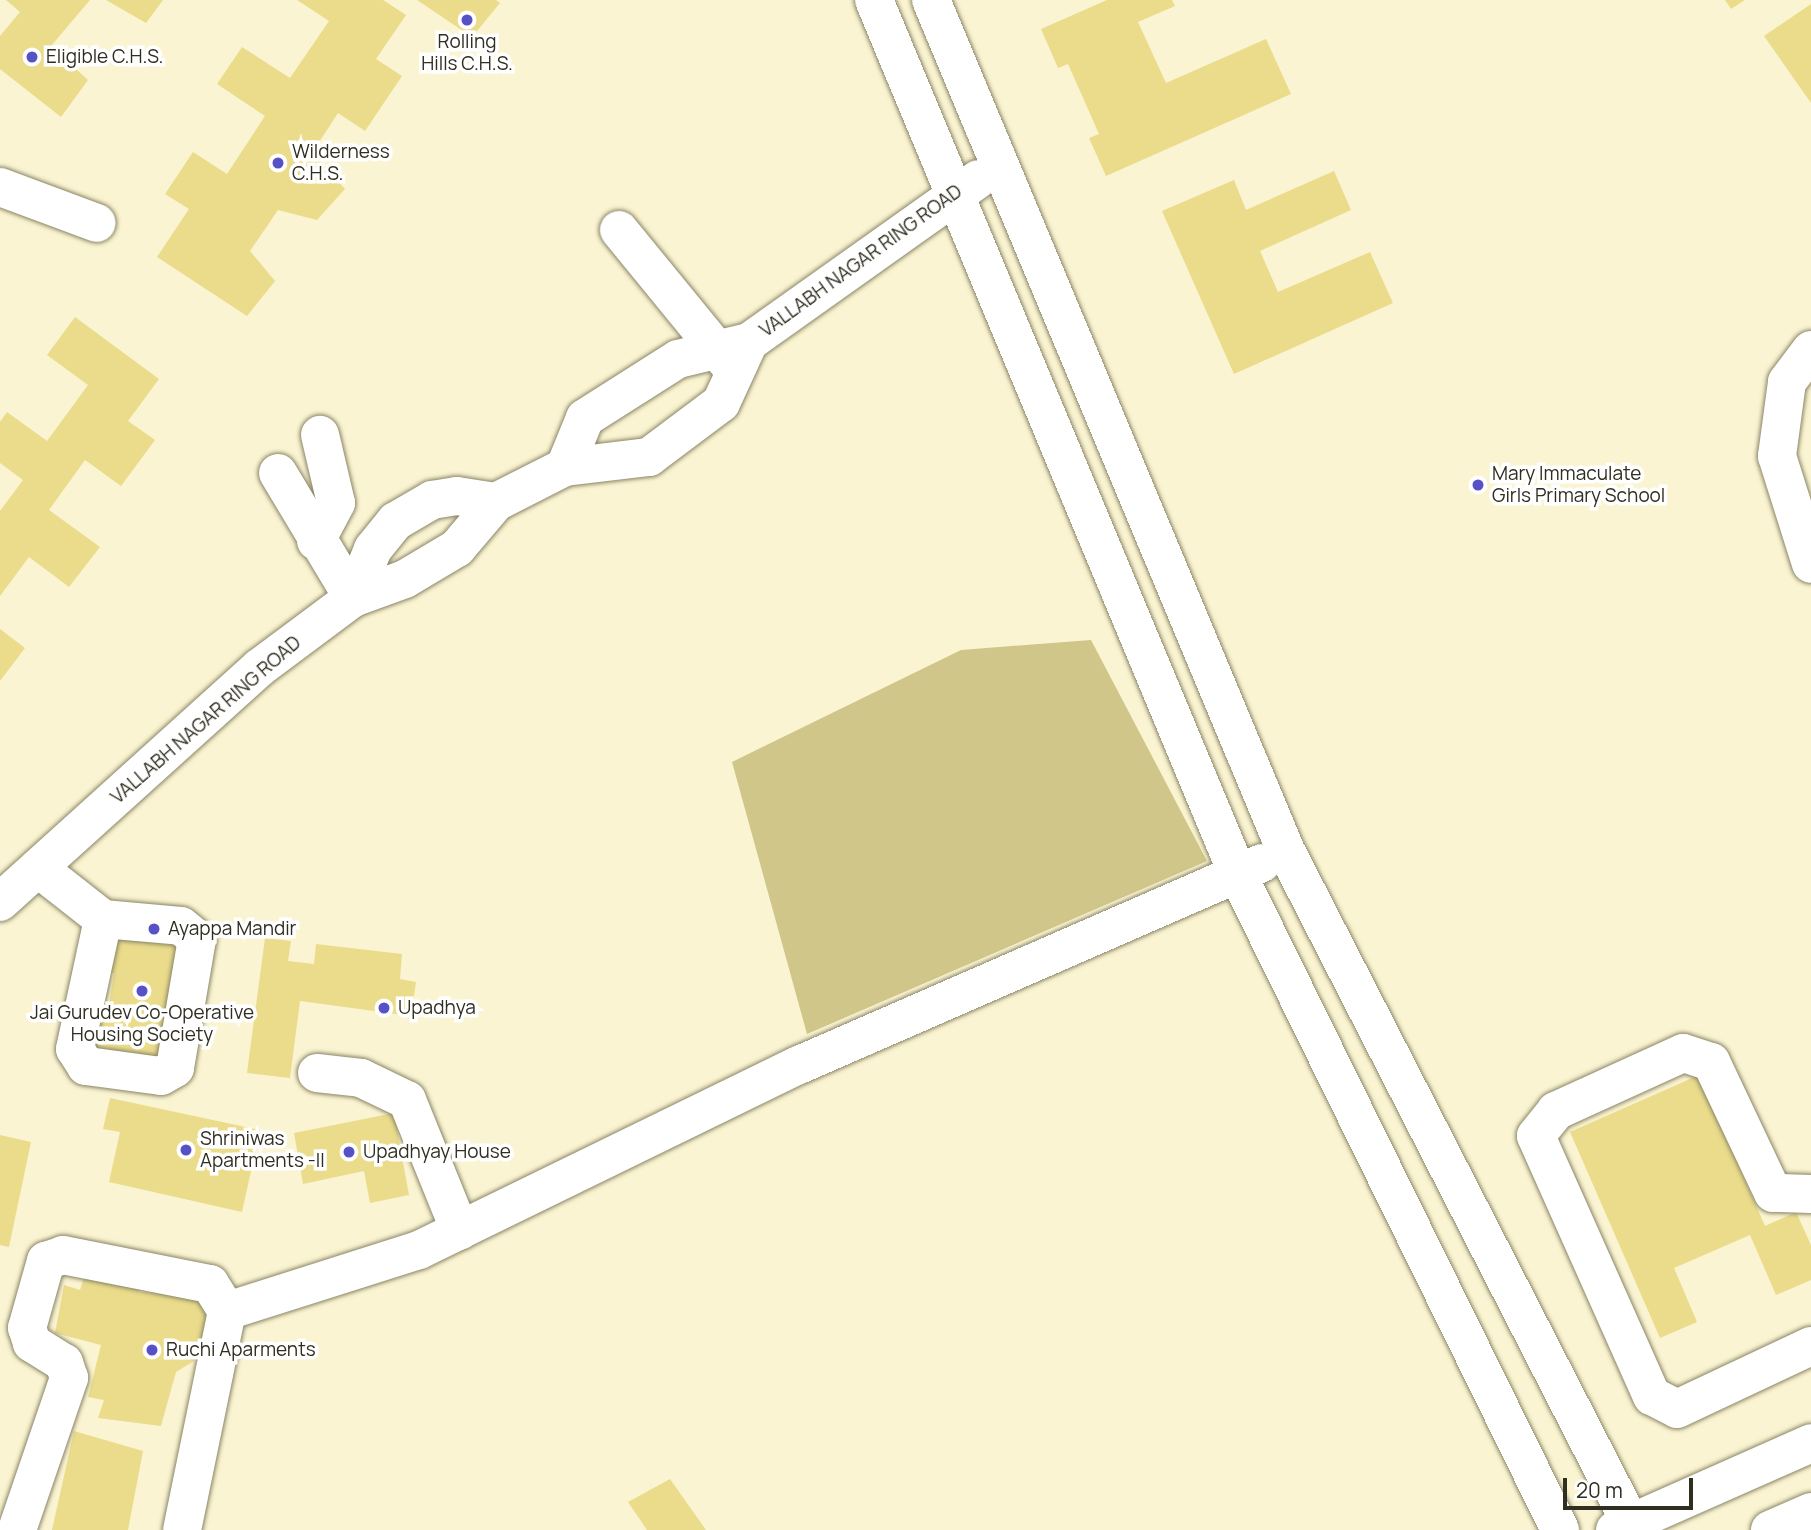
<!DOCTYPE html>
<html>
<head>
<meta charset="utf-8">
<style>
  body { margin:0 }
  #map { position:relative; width:1811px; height:1530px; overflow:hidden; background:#faf4d2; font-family:Manrope,sans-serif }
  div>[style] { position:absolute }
  .green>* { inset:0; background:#d0c689 }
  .building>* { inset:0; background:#eadc8b }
  .roads { filter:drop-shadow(0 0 2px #8a8566) drop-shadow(0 0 2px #8a8566) }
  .minor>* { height:38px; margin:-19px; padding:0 19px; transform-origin:19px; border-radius:19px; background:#fff }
  .major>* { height:38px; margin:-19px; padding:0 19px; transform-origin:19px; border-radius:19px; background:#fff }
  .dots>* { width:19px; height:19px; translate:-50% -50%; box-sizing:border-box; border:4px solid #fff; border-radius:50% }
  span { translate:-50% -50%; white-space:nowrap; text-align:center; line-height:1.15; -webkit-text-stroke:7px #fff; paint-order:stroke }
  .poi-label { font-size:19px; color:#302e21 }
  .left { translate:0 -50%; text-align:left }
  .street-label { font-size:19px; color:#302e21 }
  .scale { position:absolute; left:1563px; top:1478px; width:130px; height:32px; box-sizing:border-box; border:4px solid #302e21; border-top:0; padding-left:9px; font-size:21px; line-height:24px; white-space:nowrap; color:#302e21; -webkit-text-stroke:5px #fff; paint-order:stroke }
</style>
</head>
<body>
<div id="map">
  <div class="green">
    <i style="clip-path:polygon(1091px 640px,1207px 861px,807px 1034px,732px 762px,961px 650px)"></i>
  </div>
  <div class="building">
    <i style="clip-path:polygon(6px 0,90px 0,51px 46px,88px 80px,61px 117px,0 69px,0 36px,20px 12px)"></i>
    <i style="clip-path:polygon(106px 0,163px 0,146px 23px)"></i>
    <i style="clip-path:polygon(297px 0,383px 0,406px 15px,376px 59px,402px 76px,365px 131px,338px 113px,312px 153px,345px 189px,317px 220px,278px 210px,250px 251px,275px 281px,247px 316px,157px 257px,189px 209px,165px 194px,193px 152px,227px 174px,265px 116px,217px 84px,242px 47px,290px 78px,329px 21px)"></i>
    <i style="clip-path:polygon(417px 0,496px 0,500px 3px,472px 37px)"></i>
    <i style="clip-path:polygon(1107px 0,1172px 0,1175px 6px,1138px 22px,1166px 83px,1266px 39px,1291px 94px,1106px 176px,1089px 138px,1099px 134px,1068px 64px,1058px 68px,1041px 29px)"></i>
    <i style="clip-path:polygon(1725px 0,1745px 0,1731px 9px)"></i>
    <i style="clip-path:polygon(1811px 4px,1811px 103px,1764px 36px)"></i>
    <i style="clip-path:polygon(1334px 171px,1351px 210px,1260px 251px,1278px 292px,1370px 252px,1393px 303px,1234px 374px,1162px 211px,1234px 180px,1246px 210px)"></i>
    <i style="clip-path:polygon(75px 317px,159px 379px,128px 421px,155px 440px,121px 486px,85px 460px,49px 510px,100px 547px,69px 587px,29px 557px,0 596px,0 511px,23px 480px,0 463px,0 422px,7px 412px,47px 441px,88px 385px,47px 355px)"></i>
    <i style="clip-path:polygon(0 629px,25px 648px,0 681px)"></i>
    <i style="clip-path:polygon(108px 928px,179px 938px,163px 1066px,94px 1057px,100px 1010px,108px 1011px,114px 973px,102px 971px)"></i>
    <i style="clip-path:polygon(265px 938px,291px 941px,288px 961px,314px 964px,316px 944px,402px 954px,400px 979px,416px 982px,411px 1016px,300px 1001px,290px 1078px,247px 1073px)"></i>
    <i style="clip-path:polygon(1699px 1075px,1765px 1226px,1796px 1212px,1811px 1245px,1811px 1280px,1776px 1295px,1750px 1235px,1674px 1268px,1697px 1322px,1660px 1338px,1570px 1132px)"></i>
    <i style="clip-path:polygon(110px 1098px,260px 1130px,242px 1212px,109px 1182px,120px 1132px,103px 1129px)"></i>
    <i style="clip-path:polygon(394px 1113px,409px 1195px,370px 1203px,364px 1171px,303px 1184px,294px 1133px)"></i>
    <i style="clip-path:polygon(0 1135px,31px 1142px,9px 1247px,0 1245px)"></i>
    <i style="clip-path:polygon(87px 1269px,141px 1284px,139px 1292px,218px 1299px,202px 1356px,176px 1372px,161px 1426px,98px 1418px,104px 1400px,88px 1397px,101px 1345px,55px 1333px,64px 1285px,80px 1290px)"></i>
    <i style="clip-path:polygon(74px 1431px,143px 1451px,128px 1530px,52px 1530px)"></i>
    <i style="clip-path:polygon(670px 1479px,706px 1530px,647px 1530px,628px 1502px)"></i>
  </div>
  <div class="roads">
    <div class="minor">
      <i style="left:874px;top:0;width:948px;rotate:67.41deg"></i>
      <i style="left:1238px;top:875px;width:730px;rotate:63.82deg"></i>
      <i style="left:931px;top:0;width:922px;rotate:67.36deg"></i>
      <i style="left:1286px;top:851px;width:763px;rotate:62.86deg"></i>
      <i style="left:0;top:187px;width:103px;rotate:20.4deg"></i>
      <i style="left:619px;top:230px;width:178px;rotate:50.7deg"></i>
      <i style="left:1811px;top:350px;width:40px;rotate:127deg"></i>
      <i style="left:1787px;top:382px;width:75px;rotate:97.7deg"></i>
      <i style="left:1777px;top:456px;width:113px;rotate:72.5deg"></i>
      <i style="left:565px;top:467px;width:85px;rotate:-6.8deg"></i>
      <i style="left:649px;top:457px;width:90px;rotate:-36.9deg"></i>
      <i style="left:721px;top:403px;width:67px;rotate:-65.3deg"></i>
      <i style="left:278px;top:473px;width:146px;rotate:59deg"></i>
      <i style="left:316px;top:541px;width:43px;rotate:-62.2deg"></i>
      <i style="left:336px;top:503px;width:70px;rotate:-103.2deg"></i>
      <i style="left:353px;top:598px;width:53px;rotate:-67.8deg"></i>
      <i style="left:373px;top:549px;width:36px;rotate:-51deg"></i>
      <i style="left:396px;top:521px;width:42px;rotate:-30.3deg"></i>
      <i style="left:432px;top:500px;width:25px;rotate:-9deg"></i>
      <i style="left:457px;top:496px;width:39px;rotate:9deg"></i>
      <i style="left:38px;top:868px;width:83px;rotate:38.1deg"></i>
      <i style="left:103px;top:919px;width:78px;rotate:5.1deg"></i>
      <i style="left:181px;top:926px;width:21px;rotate:39deg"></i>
      <i style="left:197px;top:939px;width:131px;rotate:99.7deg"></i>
      <i style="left:175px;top:1068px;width:16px;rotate:150deg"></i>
      <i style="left:161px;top:1076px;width:76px;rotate:-172.4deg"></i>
      <i style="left:86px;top:1066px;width:20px;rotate:-123deg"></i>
      <i style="left:75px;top:1049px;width:133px;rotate:-77.8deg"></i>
      <i style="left:0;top:902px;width:349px;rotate:-42.1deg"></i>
      <i style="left:259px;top:668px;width:117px;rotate:-36.7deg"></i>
      <i style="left:353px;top:598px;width:55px;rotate:-20.1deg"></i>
      <i style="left:405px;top:579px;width:61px;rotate:-30.8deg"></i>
      <i style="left:457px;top:548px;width:60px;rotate:-49.7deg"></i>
      <i style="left:496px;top:502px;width:77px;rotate:-26.9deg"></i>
      <i style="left:565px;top:467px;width:53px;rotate:-67.8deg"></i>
      <i style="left:585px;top:418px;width:110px;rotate:-32.4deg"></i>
      <i style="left:678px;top:359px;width:73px;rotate:-13.5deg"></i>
      <i style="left:749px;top:342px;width:281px;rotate:-35.4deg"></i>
      <i style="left:317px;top:1073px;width:44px;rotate:6.5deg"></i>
      <i style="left:361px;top:1078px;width:51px;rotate:25.6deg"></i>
      <i style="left:407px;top:1100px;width:141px;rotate:68deg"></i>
      <i style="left:1811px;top:1194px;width:38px;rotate:-178deg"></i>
      <i style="left:1773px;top:1193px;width:145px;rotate:-115.3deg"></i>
      <i style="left:1711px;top:1062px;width:29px;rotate:-162deg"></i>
      <i style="left:1683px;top:1053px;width:140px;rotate:155.5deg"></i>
      <i style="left:1556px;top:1111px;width:32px;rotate:129deg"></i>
      <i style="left:1536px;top:1136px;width:285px;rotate:66deg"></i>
      <i style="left:1652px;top:1396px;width:28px;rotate:27deg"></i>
      <i style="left:1677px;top:1409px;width:148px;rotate:-25.2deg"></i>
      <i style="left:227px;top:1311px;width:201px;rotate:-17.6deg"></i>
      <i style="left:419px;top:1250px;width:423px;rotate:-26deg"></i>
      <i style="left:799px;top:1065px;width:505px;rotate:-23.57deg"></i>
      <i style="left:17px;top:1530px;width:161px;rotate:-71.1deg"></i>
      <i style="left:69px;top:1378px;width:16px;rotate:-108deg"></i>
      <i style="left:64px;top:1363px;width:38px;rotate:-148deg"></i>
      <i style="left:32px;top:1343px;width:16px;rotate:-108deg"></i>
      <i style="left:27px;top:1328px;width:70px;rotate:-74.2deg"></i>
      <i style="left:46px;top:1261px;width:18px;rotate:-19deg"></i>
      <i style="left:63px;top:1255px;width:150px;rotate:11.2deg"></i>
      <i style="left:210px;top:1284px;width:32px;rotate:58deg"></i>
      <i style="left:227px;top:1311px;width:224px;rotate:101.6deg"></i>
    </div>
    <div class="major">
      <i style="left:1615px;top:1530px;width:214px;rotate:-23.9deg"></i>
      <i style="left:1770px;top:1530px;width:45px;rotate:-23.7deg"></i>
    </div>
  </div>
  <div class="dots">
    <i style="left:467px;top:20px;background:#5751c8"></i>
    <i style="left:32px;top:57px;background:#5751c8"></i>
    <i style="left:278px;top:163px;background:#5751c8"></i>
    <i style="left:1478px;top:485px;background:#5751c8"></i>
    <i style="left:154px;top:929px;background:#5751c8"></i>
    <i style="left:142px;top:991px;background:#5751c8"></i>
    <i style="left:384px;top:1008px;background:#5751c8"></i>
    <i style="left:186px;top:1150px;background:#5751c8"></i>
    <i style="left:349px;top:1152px;background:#5751c8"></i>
    <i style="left:152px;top:1350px;background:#5751c8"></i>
  </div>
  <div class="poi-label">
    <span style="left:467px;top:53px">Rolling<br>Hills C.H.S.</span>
    <span class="left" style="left:46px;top:57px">Eligible C.H.S.</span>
    <span class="left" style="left:292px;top:163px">Wilderness<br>C.H.S.</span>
    <span class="left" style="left:1492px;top:485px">Mary Immaculate<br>Girls Primary School</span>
    <span class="left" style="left:168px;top:929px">Ayappa Mandir</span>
    <span class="left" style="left:398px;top:1008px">Upadhya</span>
    <span style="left:142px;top:1024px">Jai Gurudev Co-Operative<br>Housing Society</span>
    <span class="left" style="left:200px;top:1150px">Shriniwas<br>Apartments -II</span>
    <span class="left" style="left:363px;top:1152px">Upadhyay House</span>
    <span class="left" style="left:166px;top:1350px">Ruchi Aparments</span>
  </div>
  <div class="street-label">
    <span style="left:861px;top:261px;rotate:-36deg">VALLABH NAGAR RING ROAD</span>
    <span style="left:206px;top:720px;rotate:-41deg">VALLABH NAGAR RING ROAD</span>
  </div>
  <div class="scale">20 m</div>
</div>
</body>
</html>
